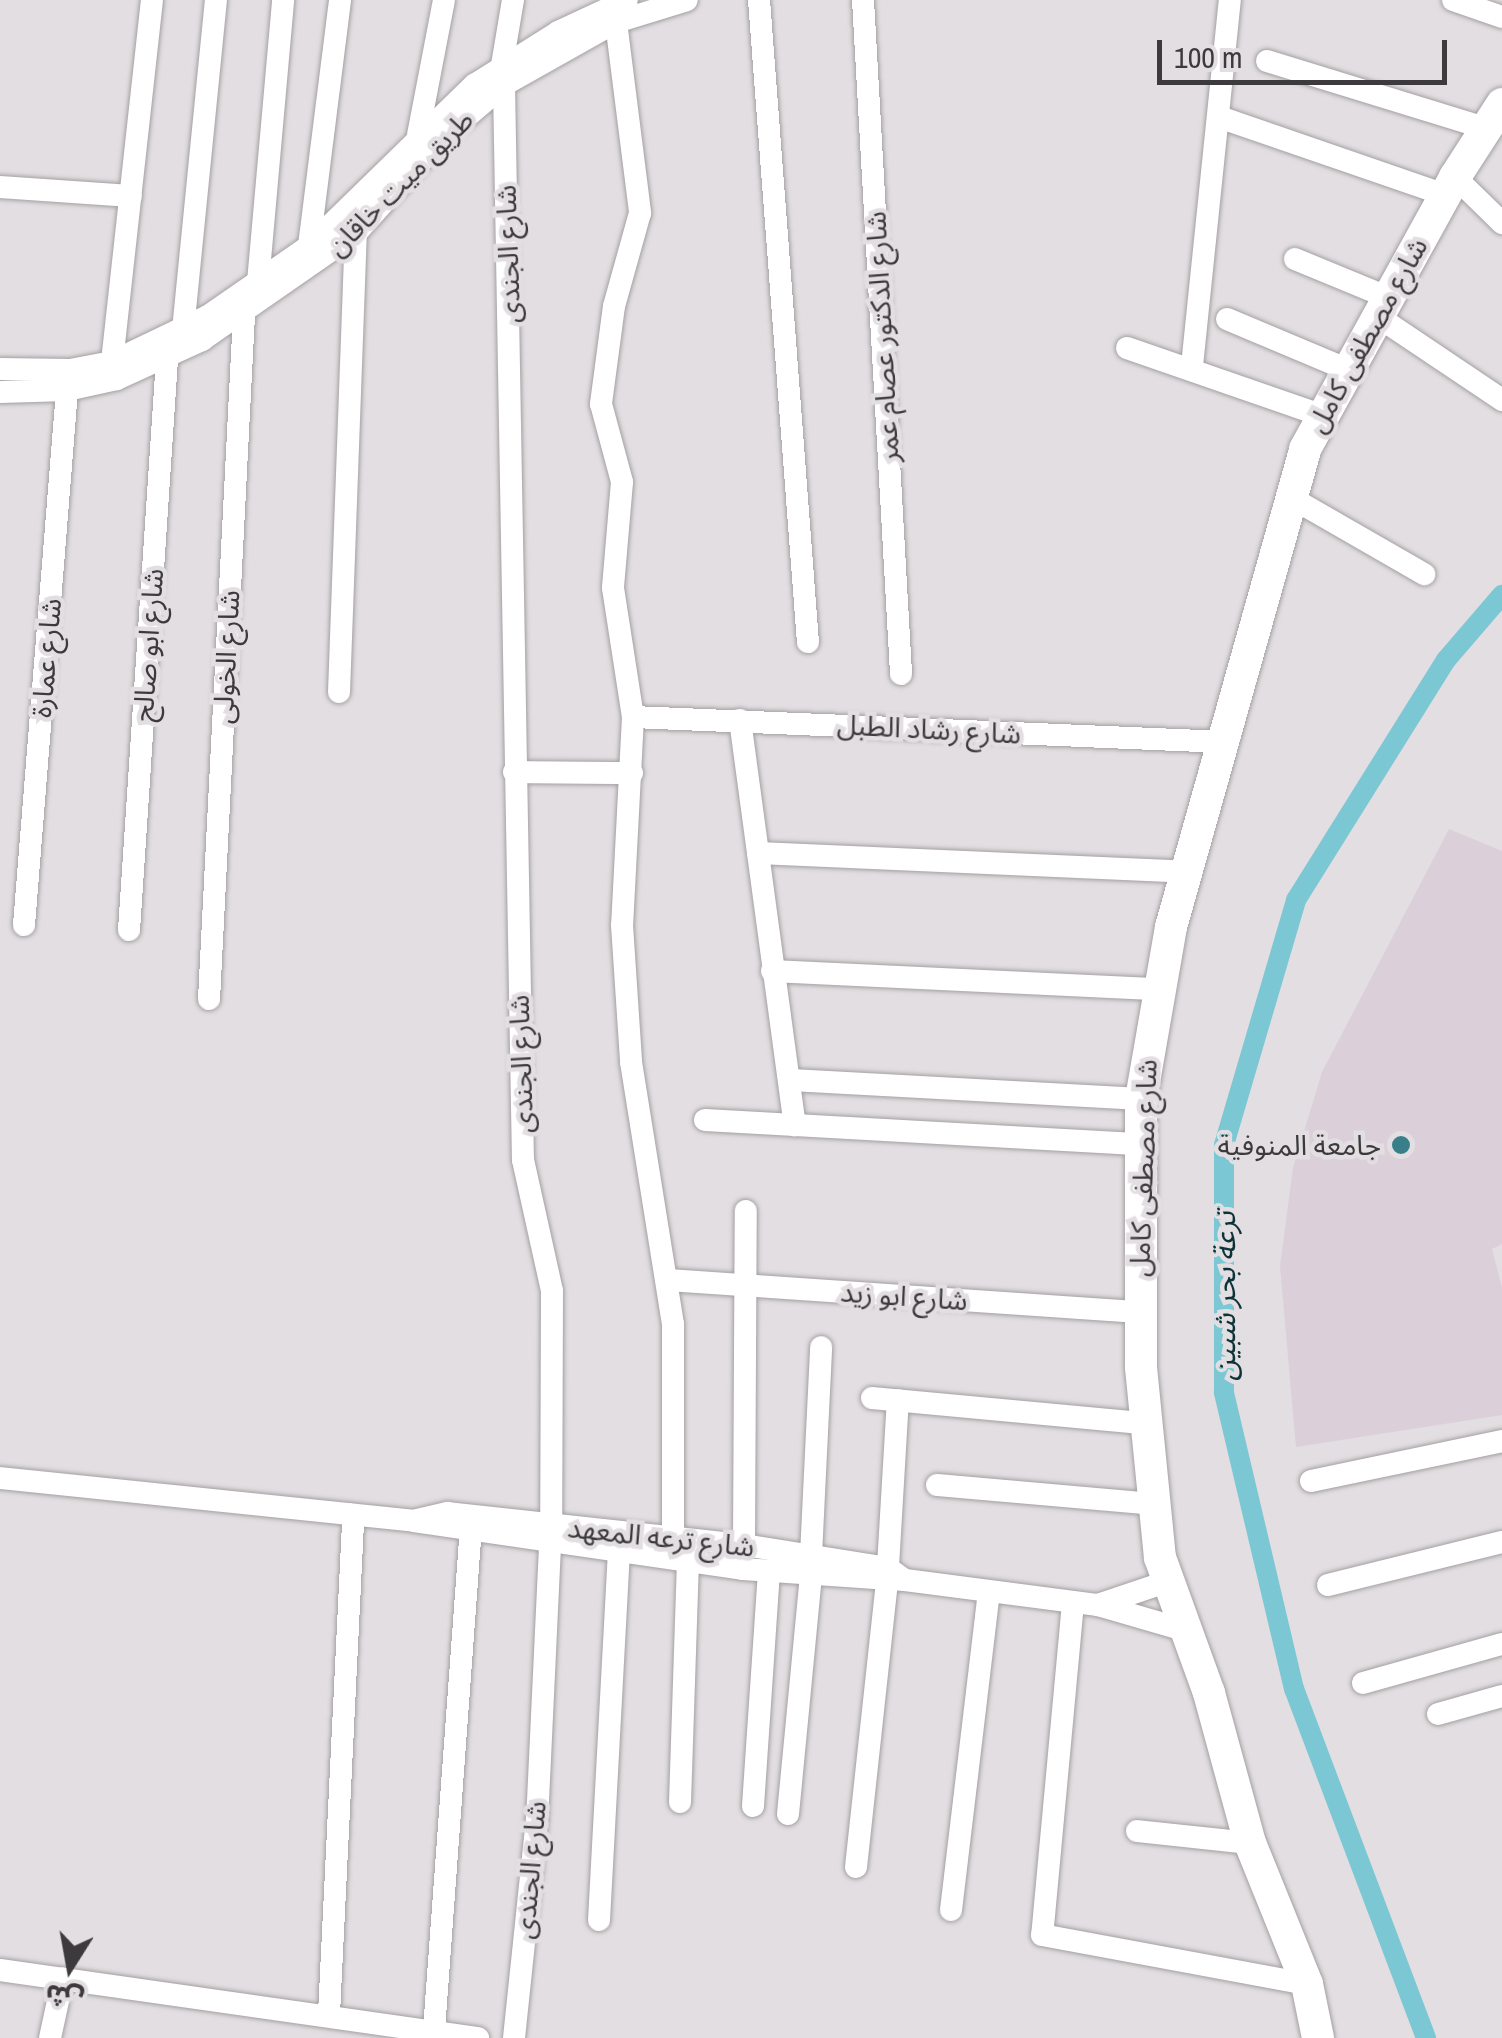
<!DOCTYPE html>
<html>
<head>
<meta charset="utf-8">
<style>
  body { margin:0 }
  #map { position:relative; width:1502px; height:2038px; overflow:hidden; background:#e2dee1; font-family:"Archivo Narrow","Noto Sans Arabic",sans-serif }
  div>[style] { position:absolute }
  .built>* { inset:0; background:#dbd0d9 }
  .canal>* { height:20px; margin:-10px; padding:0 10px; transform-origin:10px; border-radius:10px; background:#7bc7d3 }
  .roads { filter:drop-shadow(0 0 2px #a4a0a3) drop-shadow(0 0 2px #a4a0a3) }
  .minor>* { height:22px; margin:-11px; padding:0 11px; transform-origin:11px; border-radius:11px; background:#fff }
  .secondary>* { height:32px; margin:-16px; padding:0 16px; transform-origin:16px; border-radius:16px; background:#fff }
  .dots>* { width:28px; height:28px; translate:-50% -50%; box-sizing:border-box; border:5px solid #e2dee1; border-radius:50% }
  span { translate:-50% -50%; white-space:nowrap; text-align:center; line-height:1.15; -webkit-text-stroke:9px #e2dee1; paint-order:stroke }
  .street-label { font-size:28px; color:#3c3a3c }
  .poi-label { font-size:28px; color:#3c3a3c }
  .right { translate:-100% -50%; text-align:right }
  .water-label { font-size:30px; color:#0d3339; font-style:italic }
  .north { position:absolute; left:20px; top:1918px; width:100px; height:100px; -webkit-text-stroke:8px #e2dee1; paint-order:stroke; rotate:191deg; font-size:28px; font-weight:700; line-height:40px; text-align:center; color:#3c3a3c }
  .north::after { content:''; display:block; margin:auto; width:35px; height:45px; background:#3c3a3c; clip-path:polygon(50% 0,100% 100%,50% 72%,0 100%) }
  .scale { position:absolute; left:1157px; top:40px; width:290px; height:45px; box-sizing:border-box; border:5px solid #3c3a3c; border-top:0; padding-left:12px; font-size:30px; line-height:35px; white-space:nowrap; color:#3c3a3c; -webkit-text-stroke:8px #e2dee1; paint-order:stroke }
</style>
</head>
<body>
<div id="map">
  <div class="built">
    <i style="clip-path:polygon(1449px 829px,1502px 851px,1502px 1244px,1492px 1249px,1502px 1288px,1502px 1415px,1296px 1447px,1280px 1266px,1293px 1168px,1322px 1072px)"></i>
  </div>
  <div class="canal">
    <i style="left:1426px;top:2038px;width:373px;rotate:-110.7deg"></i>
    <i style="left:1294px;top:1689px;width:305px;rotate:-103.3deg"></i>
    <i style="left:1224px;top:1392px;width:247px;rotate:-90deg"></i>
    <i style="left:1224px;top:1145px;width:255px;rotate:-73.6deg"></i>
    <i style="left:1296px;top:900px;width:283px;rotate:-58deg"></i>
    <i style="left:1446px;top:660px;width:86px;rotate:-49.3deg"></i>
  </div>
  <div class="roads">
    <div class="minor">
      <i style="left:759px;top:0;width:644px;rotate:85.64deg"></i>
      <i style="left:863px;top:0;width:675px;rotate:86.77deg"></i>
      <i style="left:1453px;top:0;width:52px;rotate:19.1deg"></i>
      <i style="left:616px;top:22px;width:193px;rotate:82.8deg"></i>
      <i style="left:640px;top:213px;width:97px;rotate:105.6deg"></i>
      <i style="left:614px;top:306px;width:99px;rotate:97.6deg"></i>
      <i style="left:601px;top:404px;width:81px;rotate:74.9deg"></i>
      <i style="left:622px;top:482px;width:106px;rotate:94.9deg"></i>
      <i style="left:613px;top:588px;width:131px;rotate:81.2deg"></i>
      <i style="left:633px;top:717px;width:208px;rotate:93deg"></i>
      <i style="left:622px;top:925px;width:137px;rotate:86.2deg"></i>
      <i style="left:631px;top:1062px;width:265px;rotate:80.9deg"></i>
      <i style="left:673px;top:1324px;width:213px;rotate:90deg"></i>
      <i style="left:1267px;top:61px;width:228px;rotate:17.1deg"></i>
      <i style="left:502px;top:65px;width:66px;rotate:-80.4deg"></i>
      <i style="left:504px;top:85px;width:1075px;rotate:88.99deg"></i>
      <i style="left:523px;top:1160px;width:134px;rotate:77.5deg"></i>
      <i style="left:552px;top:1291px;width:234px;rotate:90.2deg"></i>
      <i style="left:551px;top:1525px;width:294px;rotate:92.7deg"></i>
      <i style="left:537px;top:1819px;width:220px;rotate:96deg"></i>
      <i style="left:1219px;top:117px;width:239px;rotate:19deg"></i>
      <i style="left:418px;top:135px;width:137px;rotate:-79.1deg"></i>
      <i style="left:1455px;top:177px;width:66px;rotate:44.4deg"></i>
      <i style="left:0;top:187px;width:131px;rotate:3.9deg"></i>
      <i style="left:309px;top:246px;width:248px;rotate:-82.8deg"></i>
      <i style="left:1295px;top:259px;width:100px;rotate:22.4deg"></i>
      <i style="left:258px;top:282px;width:283px;rotate:-84.9deg"></i>
      <i style="left:1377px;top:316px;width:151px;rotate:33.9deg"></i>
      <i style="left:1227px;top:319px;width:129px;rotate:22.8deg"></i>
      <i style="left:183px;top:330px;width:332px;rotate:-84.3deg"></i>
      <i style="left:1127px;top:348px;width:204px;rotate:19.1deg"></i>
      <i style="left:112px;top:362px;width:364px;rotate:-83.7deg"></i>
      <i style="left:1192px;top:366px;width:368px;rotate:-84.1deg"></i>
      <i style="left:0;top:369px;width:70px;rotate:0.8deg"></i>
      <i style="left:70px;top:370px;width:43px;rotate:-10.8deg"></i>
      <i style="left:112px;top:362px;width:106px;rotate:-25.6deg"></i>
      <i style="left:208px;top:316px;width:123px;rotate:-34.7deg"></i>
      <i style="left:309px;top:246px;width:231px;rotate:-44.3deg"></i>
      <i style="left:474px;top:85px;width:99px;rotate:-32.2deg"></i>
      <i style="left:558px;top:32px;width:76px;rotate:-24.9deg"></i>
      <i style="left:0;top:392px;width:67px;rotate:-1.7deg"></i>
      <i style="left:67px;top:390px;width:51px;rotate:-12.4deg"></i>
      <i style="left:117px;top:379px;width:94px;rotate:-24.6deg"></i>
      <i style="left:202px;top:340px;width:188px;rotate:-34.8deg"></i>
      <i style="left:356px;top:233px;width:131px;rotate:-47.8deg"></i>
      <i style="left:444px;top:136px;width:79px;rotate:-40.4deg"></i>
      <i style="left:504px;top:85px;width:129px;rotate:-29.4deg"></i>
      <i style="left:616px;top:22px;width:74px;rotate:-17.2deg"></i>
      <i style="left:1290px;top:497px;width:155px;rotate:29.9deg"></i>
      <i style="left:339px;top:692px;width:459px;rotate:-87.9deg"></i>
      <i style="left:633px;top:717px;width:593px;rotate:2.42deg"></i>
      <i style="left:740px;top:720px;width:409px;rotate:82.3deg"></i>
      <i style="left:514px;top:772px;width:118px;rotate:0.5deg"></i>
      <i style="left:758px;top:853px;width:430px;rotate:2.5deg"></i>
      <i style="left:24px;top:925px;width:537px;rotate:-85.4deg"></i>
      <i style="left:129px;top:930px;width:572px;rotate:-86.19deg"></i>
      <i style="left:772px;top:971px;width:386px;rotate:2.7deg"></i>
      <i style="left:209px;top:999px;width:685px;rotate:-87.07deg"></i>
      <i style="left:791px;top:1080px;width:351px;rotate:3.1deg"></i>
      <i style="left:705px;top:1120px;width:436px;rotate:3.2deg"></i>
      <i style="left:668px;top:1280px;width:472px;rotate:3.9deg"></i>
      <i style="left:872px;top:1398px;width:273px;rotate:5.3deg"></i>
      <i style="left:0;top:1478px;width:416px;rotate:5.9deg"></i>
      <i style="left:414px;top:1521px;width:332px;rotate:8.3deg"></i>
      <i style="left:743px;top:1569px;width:162px;rotate:3.9deg"></i>
      <i style="left:905px;top:1580px;width:195px;rotate:7.4deg"></i>
      <i style="left:1098px;top:1605px;width:90px;rotate:16.2deg"></i>
      <i style="left:1311px;top:1481px;width:195px;rotate:-11.8deg"></i>
      <i style="left:937px;top:1485px;width:217px;rotate:5deg"></i>
      <i style="left:417px;top:1520px;width:32px;rotate:-13deg"></i>
      <i style="left:448px;top:1513px;width:298px;rotate:6.2deg"></i>
      <i style="left:744px;top:1545px;width:146px;rotate:9.1deg"></i>
      <i style="left:888px;top:1568px;width:19px;rotate:36deg"></i>
      <i style="left:744px;top:1545px;width:334px;rotate:-89.7deg"></i>
      <i style="left:811px;top:1555px;width:208px;rotate:-87.2deg"></i>
      <i style="left:1328px;top:1585px;width:179px;rotate:-13.9deg"></i>
      <i style="left:1073px;top:1603px;width:333px;rotate:95.3deg"></i>
      <i style="left:1042px;top:1935px;width:269px;rotate:10.5deg"></i>
      <i style="left:1098px;top:1605px;width:72px;rotate:-18.7deg"></i>
      <i style="left:1363px;top:1683px;width:144px;rotate:-15.7deg"></i>
      <i style="left:1438px;top:1714px;width:66px;rotate:-15.7deg"></i>
      <i style="left:680px;top:1802px;width:242px;rotate:-88.1deg"></i>
      <i style="left:753px;top:1806px;width:236px;rotate:-86.1deg"></i>
      <i style="left:788px;top:1814px;width:240px;rotate:-84.5deg"></i>
      <i style="left:1137px;top:1831px;width:114px;rotate:6.1deg"></i>
      <i style="left:856px;top:1867px;width:286px;rotate:-83.8deg"></i>
      <i style="left:887px;top:1583px;width:183px;rotate:-86.6deg"></i>
      <i style="left:951px;top:1910px;width:319px;rotate:-83.2deg"></i>
      <i style="left:599px;top:1920px;width:370px;rotate:-86.9deg"></i>
      <i style="left:0;top:1970px;width:483px;rotate:8.1deg"></i>
      <i style="left:329px;top:2014px;width:500px;rotate:-87.2deg"></i>
      <i style="left:434px;top:2030px;width:499px;rotate:-85.8deg"></i>
      <i style="left:50px;top:2038px;width:61px;rotate:-77.8deg"></i>
    </div>
    <div class="secondary">
      <i style="left:1318px;top:2038px;width:55px;rotate:-101.5deg"></i>
      <i style="left:1307px;top:1984px;width:152px;rotate:-112deg"></i>
      <i style="left:1250px;top:1843px;width:156px;rotate:-105.3deg"></i>
      <i style="left:1209px;top:1693px;width:144px;rotate:-109.9deg"></i>
      <i style="left:1160px;top:1558px;width:192px;rotate:-95.7deg"></i>
      <i style="left:1141px;top:1367px;width:268px;rotate:-90deg"></i>
      <i style="left:1141px;top:1099px;width:175px;rotate:-80.1deg"></i>
      <i style="left:1171px;top:927px;width:496px;rotate:-74.3deg"></i>
      <i style="left:1305px;top:449px;width:311px;rotate:-61.1deg"></i>
      <i style="left:1455px;top:177px;width:87px;rotate:-57.2deg"></i>
    </div>
  </div>
  <div class="dots">
    <i style="left:1401px;top:1145px;background:#387f89"></i>
  </div>
  <div class="street-label">
    <span style="left:400px;top:183px;rotate:-45deg">طريق ميت خاقان</span>
    <span style="left:508px;top:254px;rotate:-92deg">شارع الجندى</span>
    <span style="left:1367px;top:335px;rotate:-61deg">شارع مصطفى كامل</span>
    <span style="left:882px;top:337px;rotate:-93deg">شارع الدكتور عصام عمر</span>
    <span style="left:148px;top:645px;rotate:-86deg">شارع ابو صالح</span>
    <span style="left:226px;top:657px;rotate:-87deg">شارع الخولى</span>
    <span style="left:46px;top:658px;rotate:-85deg">شارع عمارة</span>
    <span style="left:929px;top:729px;rotate:3deg">شارع رشاد الطبل</span>
    <span style="left:521px;top:1064px;rotate:-92deg">شارع الجندى</span>
    <span style="left:1143px;top:1168px;rotate:-88deg">شارع مصطفى كامل</span>
    <span style="left:904px;top:1296px;rotate:4deg">شارع ابو زيد</span>
    <span style="left:661px;top:1537px;rotate:6deg">شارع ترعه المعهد</span>
    <span style="left:530px;top:1870px;rotate:-85deg">شارع الجندى</span>
  </div>
  <div class="poi-label">
    <span class="right" style="left:1381px;top:1145px">جامعة المنوفية</span>
  </div>
  <div class="water-label">
    <span style="left:1224px;top:1296px;rotate:-90deg">ترعة بحر شبين</span>
  </div>
  <div class="north">ش</div>
  <div class="scale">100 m</div>
</div>
</body>
</html>
